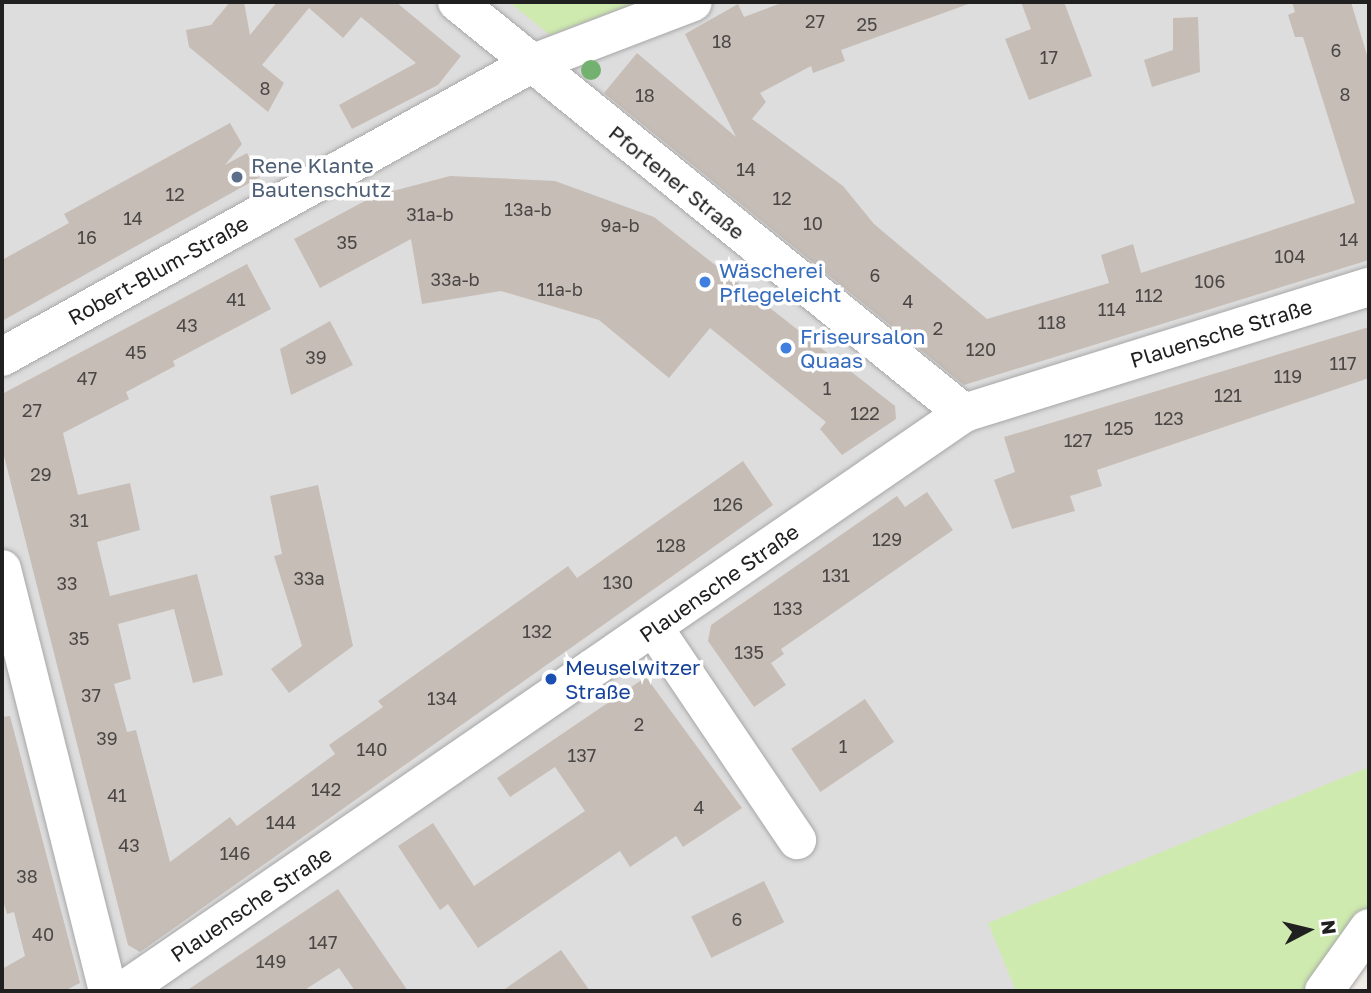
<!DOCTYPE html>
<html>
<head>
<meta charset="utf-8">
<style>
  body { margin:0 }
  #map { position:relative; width:1371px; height:993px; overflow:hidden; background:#f1ede7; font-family:"Golos Text",sans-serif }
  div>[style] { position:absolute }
  .residential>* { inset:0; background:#dedddd }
  .grass>* { inset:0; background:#ceeaae }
  .building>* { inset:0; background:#c6bdb6; transform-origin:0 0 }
  .roads { filter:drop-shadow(0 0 2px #a7a7a7) drop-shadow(0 0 2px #a7a7a7) }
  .minor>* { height:38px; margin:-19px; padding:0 19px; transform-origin:19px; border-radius:19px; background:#fff }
  .trees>* { width:20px; height:20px; margin:-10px; border-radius:50%; background:#73b171 }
  .dots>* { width:19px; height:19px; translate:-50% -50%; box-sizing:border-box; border:4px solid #fff; border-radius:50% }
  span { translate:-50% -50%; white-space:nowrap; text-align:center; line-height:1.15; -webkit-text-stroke:7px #fff; paint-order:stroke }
  .number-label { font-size:18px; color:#4a4746 }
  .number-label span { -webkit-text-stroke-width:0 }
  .service-label { font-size:21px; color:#4e5e75 }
  .left { translate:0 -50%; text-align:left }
  .street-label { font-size:21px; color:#202020 }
  .shop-label { font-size:21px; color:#366cbe }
  .transit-label { font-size:21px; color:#164399 }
  .frame { position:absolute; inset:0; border:4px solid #202020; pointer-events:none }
  .north { position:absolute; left:1273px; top:895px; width:70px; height:70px; -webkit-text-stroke:5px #fff; paint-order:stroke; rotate:83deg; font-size:19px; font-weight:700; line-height:28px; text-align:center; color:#202020 }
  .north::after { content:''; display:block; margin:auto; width:24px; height:32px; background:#202020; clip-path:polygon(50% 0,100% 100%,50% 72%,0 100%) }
</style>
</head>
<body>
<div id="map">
  <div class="residential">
    <i style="clip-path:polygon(2px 2px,1369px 2px,1369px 928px,1324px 991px,2px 991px)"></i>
  </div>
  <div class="grass">
    <i style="clip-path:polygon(509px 2px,638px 2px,550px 35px)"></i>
    <i style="clip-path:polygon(1369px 767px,1369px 913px,1317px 991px,1016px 991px,988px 923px)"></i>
  </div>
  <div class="building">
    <i style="clip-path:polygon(230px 2px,244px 2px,250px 35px,277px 2px,396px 2px,461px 56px,438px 85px,352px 129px,339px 105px,416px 63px,361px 17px,343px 38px,309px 8px,262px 65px,284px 83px,268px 112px,189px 47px,186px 30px,211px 25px)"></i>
    <i style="clip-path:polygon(784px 2px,974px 2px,841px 50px,845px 61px,813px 73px,811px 66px,760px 93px,766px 102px,752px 119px,843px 186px,874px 224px,987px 319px,1109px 283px,1101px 255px,1133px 244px,1141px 273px,1355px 203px,1303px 37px,1295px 37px,1288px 15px,1295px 12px,1292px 2px,1351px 2px,1369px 62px,1369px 260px,964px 385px,604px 93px,637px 53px,736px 137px,685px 34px,738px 4px,744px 17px)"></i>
    <i style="clip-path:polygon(1021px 2px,1064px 2px,1092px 76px,1029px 100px,1005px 39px,1031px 29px)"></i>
    <i style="clip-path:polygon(1198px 17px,1200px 72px,1152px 87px,1144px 60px,1173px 50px,1173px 18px)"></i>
    <i style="clip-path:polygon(230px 123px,242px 144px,225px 165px,247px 153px,260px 177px,2px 321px,2px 260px,69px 223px,64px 214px)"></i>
    <i style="clip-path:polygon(450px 176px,555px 181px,654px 217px,895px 406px,896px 419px,842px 455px,820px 429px,826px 422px,710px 328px,669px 378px,599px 320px,501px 291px,422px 304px,411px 239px,320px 288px,294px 239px,374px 196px)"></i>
    <i style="clip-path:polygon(247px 264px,271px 309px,173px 361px,175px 366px,126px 392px,129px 399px,63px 433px,78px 495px,130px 483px,140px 530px,97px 542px,110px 596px,197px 574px,223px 675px,193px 683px,174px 609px,118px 624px,131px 679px,114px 684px,127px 732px,136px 730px,170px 862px,230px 817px,237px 826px,335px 754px,329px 745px,383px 707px,378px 701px,568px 566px,577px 578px,743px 461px,773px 505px,140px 952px,128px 945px,2px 448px,2px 394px)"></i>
    <i style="clip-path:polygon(330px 321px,353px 365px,291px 395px,280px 349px)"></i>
    <i style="clip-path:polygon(1369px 327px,1369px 378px,1097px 470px,1102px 486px,1070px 496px,1075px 511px,1012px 529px,994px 480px,1015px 472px,1004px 437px)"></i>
    <i style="clip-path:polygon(318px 485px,353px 646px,289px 693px,271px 669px,302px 646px,274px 556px,282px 554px,270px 496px)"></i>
    <i style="clip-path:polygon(927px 492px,953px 530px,781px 649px,784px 654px,771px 663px,786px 685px,754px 707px,708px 641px,711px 625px,897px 496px,905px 507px)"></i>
    <i style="clip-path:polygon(646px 677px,742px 808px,683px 847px,676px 836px,630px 867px,620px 851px,478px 948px,448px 904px,440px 910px,398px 846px,433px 823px,474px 886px,585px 811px,555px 767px,510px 797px,497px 778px)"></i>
    <i style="left:865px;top:699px;width:52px;height:89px;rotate:56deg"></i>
    <i style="clip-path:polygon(10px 716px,80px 983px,64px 991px,2px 991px,2px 969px,25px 956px,14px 912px,7px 914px,2px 897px,2px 717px)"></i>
    <i style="left:764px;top:881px;width:46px;height:81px;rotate:64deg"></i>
    <i style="clip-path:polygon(338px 889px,408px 991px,355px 991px,339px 968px,303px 991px,186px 991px)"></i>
    <i style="clip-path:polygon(561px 950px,590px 991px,502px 991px)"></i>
  </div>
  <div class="roads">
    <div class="minor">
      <i style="left:457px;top:2px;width:653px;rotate:39.03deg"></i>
      <i style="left:2px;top:357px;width:605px;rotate:-28.98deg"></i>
      <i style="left:531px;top:64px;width:173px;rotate:-20.9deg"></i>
      <i style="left:2px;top:569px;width:435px;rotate:75.9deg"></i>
      <i style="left:654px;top:628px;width:256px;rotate:56deg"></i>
      <i style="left:123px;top:991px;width:1020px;rotate:-34.5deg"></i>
      <i style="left:964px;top:413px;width:424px;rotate:-17.3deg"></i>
      <i style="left:1324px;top:991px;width:77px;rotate:-54.5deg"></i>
    </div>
  </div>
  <div class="trees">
    <i style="left:591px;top:70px"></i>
  </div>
  <div class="dots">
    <i style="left:237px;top:177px;background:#5c6f8a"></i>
    <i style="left:705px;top:282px;background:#3f7fe0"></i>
    <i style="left:786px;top:348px;background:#3f7fe0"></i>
    <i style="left:551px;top:679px;background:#1a4fb4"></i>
  </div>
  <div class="number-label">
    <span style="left:815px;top:21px">27</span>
    <span style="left:867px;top:24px">25</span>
    <span style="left:722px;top:41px">18</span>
    <span style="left:1336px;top:50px">6</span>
    <span style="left:1049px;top:57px">17</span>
    <span style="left:265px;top:88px">8</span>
    <span style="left:1345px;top:94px">8</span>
    <span style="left:645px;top:95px">18</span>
    <span style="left:746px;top:169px">14</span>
    <span style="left:175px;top:194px">12</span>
    <span style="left:782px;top:198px">12</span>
    <span style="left:528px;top:209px">13a-b</span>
    <span style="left:430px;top:214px">31a-b</span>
    <span style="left:133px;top:218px">14</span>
    <span style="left:813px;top:223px">10</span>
    <span style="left:620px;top:225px">9a-b</span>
    <span style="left:87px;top:237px">16</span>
    <span style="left:1349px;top:239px">14</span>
    <span style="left:347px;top:242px">35</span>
    <span style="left:1290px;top:256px">104</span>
    <span style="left:875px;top:275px">6</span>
    <span style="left:455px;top:279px">33a-b</span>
    <span style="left:1210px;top:281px">106</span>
    <span style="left:560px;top:289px">11a-b</span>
    <span style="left:1149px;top:295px">112</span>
    <span style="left:236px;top:299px">41</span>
    <span style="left:908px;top:301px">4</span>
    <span style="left:1112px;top:309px">114</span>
    <span style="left:1052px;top:322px">118</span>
    <span style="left:187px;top:325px">43</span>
    <span style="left:938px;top:328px">2</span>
    <span style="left:981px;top:349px">120</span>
    <span style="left:136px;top:352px">45</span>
    <span style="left:316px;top:357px">39</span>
    <span style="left:1343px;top:363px">117</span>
    <span style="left:1288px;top:376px">119</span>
    <span style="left:87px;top:378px">47</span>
    <span style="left:827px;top:388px">1</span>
    <span style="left:1228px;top:395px">121</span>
    <span style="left:32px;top:410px">27</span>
    <span style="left:865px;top:413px">122</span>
    <span style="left:1169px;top:418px">123</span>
    <span style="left:1119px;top:428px">125</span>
    <span style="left:1078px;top:440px">127</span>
    <span style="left:41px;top:474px">29</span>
    <span style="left:728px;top:504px">126</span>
    <span style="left:79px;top:520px">31</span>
    <span style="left:887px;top:539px">129</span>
    <span style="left:671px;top:545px">128</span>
    <span style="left:836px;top:575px">131</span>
    <span style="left:309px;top:578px">33a</span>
    <span style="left:618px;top:582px">130</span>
    <span style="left:67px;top:583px">33</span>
    <span style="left:788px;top:608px">133</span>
    <span style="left:537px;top:631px">132</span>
    <span style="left:79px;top:638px">35</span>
    <span style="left:749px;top:652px">135</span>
    <span style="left:91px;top:695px">37</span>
    <span style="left:442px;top:698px">134</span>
    <span style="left:639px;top:724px">2</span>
    <span style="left:107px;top:738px">39</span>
    <span style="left:843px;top:746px">1</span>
    <span style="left:372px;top:749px">140</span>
    <span style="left:582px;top:755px">137</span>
    <span style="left:326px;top:789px">142</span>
    <span style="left:117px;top:795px">41</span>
    <span style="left:699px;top:807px">4</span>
    <span style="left:281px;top:822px">144</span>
    <span style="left:129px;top:845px">43</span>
    <span style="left:235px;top:853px">146</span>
    <span style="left:27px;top:876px">38</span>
    <span style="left:737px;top:919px">6</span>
    <span style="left:43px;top:934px">40</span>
    <span style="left:323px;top:942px">147</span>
    <span style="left:271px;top:961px">149</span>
  </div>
  <div class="service-label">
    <span class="left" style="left:251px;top:177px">Rene Klante<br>Bautenschutz</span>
  </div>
  <div class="street-label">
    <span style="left:677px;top:182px;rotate:39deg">Pfortener Straße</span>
    <span style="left:158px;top:270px;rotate:-29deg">Robert-Blum-Straße</span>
    <span style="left:1221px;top:333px;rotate:-17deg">Plauensche Straße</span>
    <span style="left:719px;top:583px;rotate:-35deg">Plauensche Straße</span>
    <span style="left:251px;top:904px;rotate:-34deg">Plauensche Straße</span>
  </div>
  <div class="shop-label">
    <span class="left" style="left:719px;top:282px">Wäscherei<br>Pflegeleicht</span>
    <span class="left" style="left:800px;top:348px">Friseursalon<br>Quaas</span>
  </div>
  <div class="transit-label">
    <span class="left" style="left:565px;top:679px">Meuselwitzer<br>Straße</span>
  </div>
  <div class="frame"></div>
  <div class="north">N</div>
</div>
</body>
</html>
